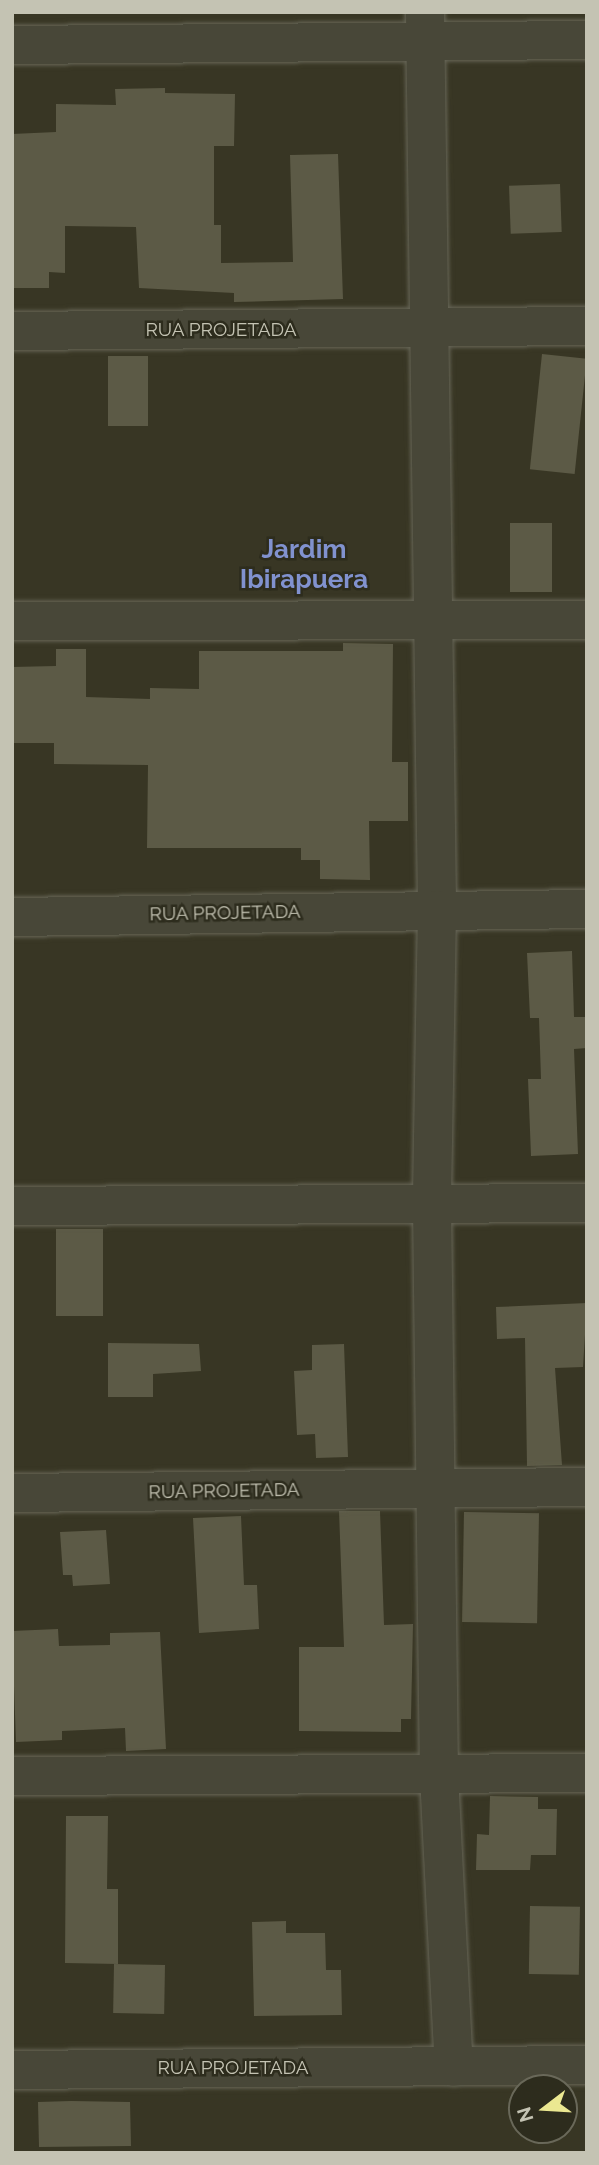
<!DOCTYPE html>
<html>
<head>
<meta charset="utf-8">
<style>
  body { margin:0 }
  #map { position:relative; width:599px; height:2165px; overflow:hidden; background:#383624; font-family:Raleway,sans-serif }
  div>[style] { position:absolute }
  .building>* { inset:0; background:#5c5a46; transform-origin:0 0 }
  .roads { filter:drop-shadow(0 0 2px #666556) drop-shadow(0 0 2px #666556) }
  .minor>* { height:38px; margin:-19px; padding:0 19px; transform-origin:19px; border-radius:19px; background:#484738 }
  span { translate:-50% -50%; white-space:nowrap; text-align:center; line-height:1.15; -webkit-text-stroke:5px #2d2c1d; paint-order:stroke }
  .street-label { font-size:19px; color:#c4c3b3 }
  .district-label { font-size:26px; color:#8192cf; font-weight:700 }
  .frame { position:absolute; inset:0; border:14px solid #c4c3b3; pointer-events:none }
  .north { position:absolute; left:508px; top:2074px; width:70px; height:70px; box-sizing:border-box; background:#2d2c1d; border:2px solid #696859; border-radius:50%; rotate:253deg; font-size:19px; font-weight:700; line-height:28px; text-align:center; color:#c4c3b3 }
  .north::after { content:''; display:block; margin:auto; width:24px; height:32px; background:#ebe891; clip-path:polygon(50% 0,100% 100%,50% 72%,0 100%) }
</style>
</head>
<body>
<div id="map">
  <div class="building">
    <i style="clip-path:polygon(165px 88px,165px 93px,235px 94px,234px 146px,214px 146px,214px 225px,221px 225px,221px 263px,293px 262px,290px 155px,338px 154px,343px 299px,234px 302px,234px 293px,139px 288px,136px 227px,65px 226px,65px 273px,49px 272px,49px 288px,12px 288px,12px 134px,56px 132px,56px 104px,116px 105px,115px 89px)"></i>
    <i style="left:560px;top:184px;width:48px;height:51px;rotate:88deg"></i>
    <i style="left:542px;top:354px;width:45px;height:116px;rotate:6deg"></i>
    <i style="left:108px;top:356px;width:40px;height:70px"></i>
    <i style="left:510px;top:523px;width:42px;height:69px"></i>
    <i style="clip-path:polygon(343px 643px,393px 644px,392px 762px,408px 762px,408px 821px,369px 821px,370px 880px,320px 879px,320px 860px,301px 860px,301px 848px,147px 848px,148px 765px,54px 764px,54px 743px,12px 743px,12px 667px,56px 666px,56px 649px,86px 649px,86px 697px,150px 699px,150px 688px,199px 689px,199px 651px,343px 651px)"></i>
    <i style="clip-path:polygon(572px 951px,574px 1017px,587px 1017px,587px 1048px,574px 1049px,578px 1154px,531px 1156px,528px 1079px,541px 1079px,539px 1018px,530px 1018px,527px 953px)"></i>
    <i style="left:56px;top:1229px;width:47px;height:87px"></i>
    <i style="clip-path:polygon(587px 1303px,583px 1367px,555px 1368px,562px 1465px,527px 1466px,525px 1338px,497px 1339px,496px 1307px)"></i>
    <i style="clip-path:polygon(108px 1343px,199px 1344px,201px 1371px,153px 1374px,153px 1397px,108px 1397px)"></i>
    <i style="clip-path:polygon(344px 1344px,348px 1457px,316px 1458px,315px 1434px,297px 1435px,294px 1371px,312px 1370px,312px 1345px)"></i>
    <i style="clip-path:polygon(339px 1511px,380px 1511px,384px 1625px,413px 1624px,411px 1719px,401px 1719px,401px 1732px,299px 1731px,299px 1647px,344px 1647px)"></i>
    <i style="left:464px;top:1512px;width:75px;height:110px;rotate:1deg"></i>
    <i style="clip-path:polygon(241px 1516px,244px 1585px,257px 1585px,259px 1629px,199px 1633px,193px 1518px)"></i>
    <i style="clip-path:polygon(106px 1530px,110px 1584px,73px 1586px,72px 1575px,63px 1575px,60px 1532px)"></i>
    <i style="clip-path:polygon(58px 1629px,59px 1646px,110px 1645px,110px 1633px,160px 1632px,166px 1749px,126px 1751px,125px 1728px,62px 1731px,62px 1740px,16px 1742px,12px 1631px)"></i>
    <i style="clip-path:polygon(490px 1796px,538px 1797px,538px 1809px,557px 1809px,556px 1855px,531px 1855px,530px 1870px,476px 1870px,477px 1834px,489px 1835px)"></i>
    <i style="clip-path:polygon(66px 1816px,108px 1816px,107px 1889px,118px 1889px,118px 1964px,65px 1963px)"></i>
    <i style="left:530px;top:1906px;width:50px;height:68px;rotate:1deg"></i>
    <i style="clip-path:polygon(286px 1921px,286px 1933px,325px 1933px,326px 1970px,341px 1970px,342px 2015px,254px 2016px,252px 1922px)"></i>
    <i style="left:114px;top:1964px;width:51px;height:49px;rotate:1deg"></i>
    <i style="clip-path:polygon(71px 2101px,130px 2102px,131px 2146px,39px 2147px,38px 2102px)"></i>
  </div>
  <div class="roads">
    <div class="minor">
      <i style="left:425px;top:12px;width:898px;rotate:89.23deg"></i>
      <i style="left:437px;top:910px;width:294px;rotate:91deg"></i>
      <i style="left:432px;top:1204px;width:571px;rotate:89.3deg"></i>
      <i style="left:439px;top:1775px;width:292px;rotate:87.1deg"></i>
      <i style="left:12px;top:45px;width:575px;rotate:-0.5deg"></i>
      <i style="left:12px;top:331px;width:575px;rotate:-0.5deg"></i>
      <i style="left:12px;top:621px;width:575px;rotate:-0.1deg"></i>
      <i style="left:12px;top:917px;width:575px;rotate:-0.8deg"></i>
      <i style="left:12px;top:1206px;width:575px;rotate:-0.3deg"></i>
      <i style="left:12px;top:1493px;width:575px;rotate:-0.6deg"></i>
      <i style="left:12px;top:1776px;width:575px;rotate:-0.3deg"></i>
      <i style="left:12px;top:2070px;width:575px;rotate:-0.5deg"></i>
    </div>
  </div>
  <div class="street-label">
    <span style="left:221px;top:330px">RUA PROJETADA</span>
    <span style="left:225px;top:913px;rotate:-1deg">RUA PROJETADA</span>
    <span style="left:224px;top:1491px;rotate:-1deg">RUA PROJETADA</span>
    <span style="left:233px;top:2068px">RUA PROJETADA</span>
  </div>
  <div class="district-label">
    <span style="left:304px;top:565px">Jardim<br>Ibirapuera</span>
  </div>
  <div class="frame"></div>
  <div class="north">N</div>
</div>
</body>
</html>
